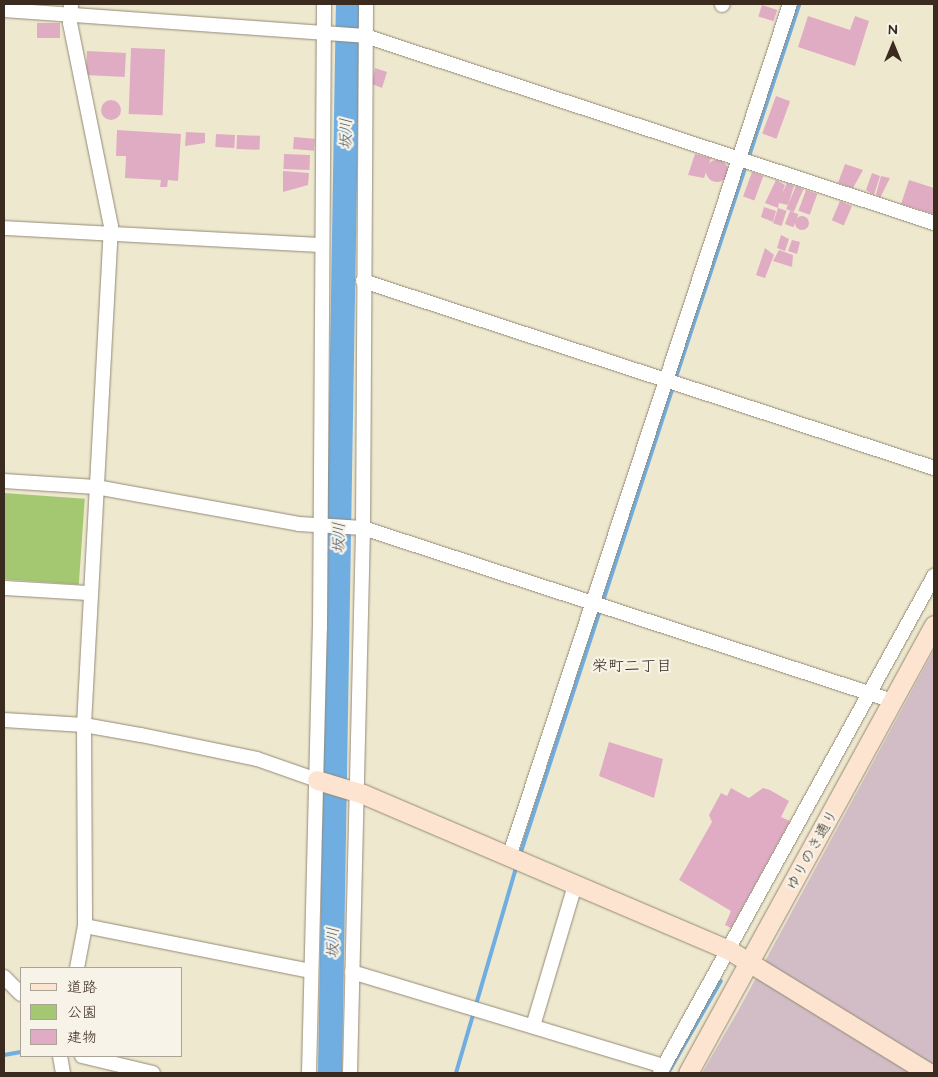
<!DOCTYPE html>
<html>
<head>
<meta charset="utf-8">
<style>
  body { margin:0 }
  #map { position:relative; width:938px; height:1077px; overflow:hidden; background:#eee8cf; font-family:"Architects Daughter","Klee One",sans-serif }
  div>[style] { position:absolute }
  .industrial>* { inset:0; background:#d2bdc6 }
  .green>* { inset:0; background:#a4c872; transform-origin:0 0 }
  .stream>* { height:4px; margin:-2px; padding:0 2px; transform-origin:2px; border-radius:2px; background:#70aee2 }
  .river>* { height:24px; margin:-12px; padding:0 12px; transform-origin:12px; border-radius:12px; background:#70aee2 }
  .building>* { inset:0; background:#e0acc4; transform-origin:0 0 }
  .round { border-radius:50% }
  .roads { filter:drop-shadow(0 0 1px #948976) drop-shadow(0 0 1px #948976) }
  .street>* { height:14px; margin:-7px; padding:0 7px; transform-origin:7px; border-radius:7px; background:#fff }
  .secondary>* { height:19px; margin:-9.5px; padding:0 9.5px; transform-origin:9.5px; border-radius:9.5px; background:#fde4d1 }
  span { translate:-50% -50%; white-space:nowrap; text-align:center; line-height:1.15; -webkit-text-stroke:4.5px #f7f3e8; paint-order:stroke }
  .street-label { font-size:15px; color:#3b2a1e }
  .water-label { font-size:16px; color:#4e5863; font-style:italic }
  .neighbourhood-label { font-size:16px; color:#3b2a1e }
  .frame { position:absolute; inset:0; border:5px solid #3b2a1e; pointer-events:none }
  .legend { position:absolute; left:20px; top:967px; width:162px; height:90px; box-sizing:border-box; background:#f7f3e8; border:1px solid #aca397; margin:0; padding:6px 9px; list-style:none; font-size:15px; color:#3b2a1e }
  .legend li { display:flex; align-items:center; gap:10px; height:25px }
  .legend b { width:25px; border:1px solid #aca397 }
  .north { position:absolute; left:868px; top:20px; width:50px; height:50px; -webkit-text-stroke:4px #f7f3e8; paint-order:stroke; rotate:0deg; font-size:14px; font-weight:700; line-height:20px; text-align:center; color:#3b2a1e }
  .north::after { content:''; display:block; margin:auto; width:18px; height:22px; background:#3b2a1e; clip-path:polygon(50% 0,100% 100%,50% 72%,0 100%) }
</style>
</head>
<body>
<div id="map">
  <div class="industrial">
    <i style="clip-path:polygon(934px 650px,934px 1073px,702px 1073px,738px 1011px)"></i>
  </div>
  <div class="green">
    <i style="left:4px;top:493px;width:81px;height:86px;rotate:4deg"></i>
  </div>
  <div class="stream">
    <i style="left:675px;top:380px;width:396px;rotate:-71.7deg"></i>
    <i style="left:520px;top:855px;width:492px;rotate:-71.9deg"></i>
    <i style="left:4px;top:1055px;width:17px;rotate:-10deg"></i>
    <i style="left:456px;top:1073px;width:218px;rotate:-73.7deg"></i>
    <i style="left:668px;top:1073px;width:106px;rotate:-60.1deg"></i>
  </div>
  <div class="river">
    <i style="left:330px;top:1073px;width:1069px;rotate:-89.04deg"></i>
  </div>
  <div class="building">
    <i style="left:762px;top:5px;width:16px;height:12px;rotate:18deg"></i>
    <i style="clip-path:polygon(808px 16px,850px 30px,855px 16px,869px 21px,855px 66px,798px 47px)"></i>
    <i style="left:37px;top:23px;width:23px;height:15px"></i>
    <i style="left:131px;top:48px;width:34px;height:66px;rotate:2deg"></i>
    <i style="left:87px;top:51px;width:39px;height:24px;rotate:3deg"></i>
    <i style="clip-path:polygon(375px 68px,387px 72px,382px 88px,372px 84px)"></i>
    <i style="left:776px;top:96px;width:15px;height:40px;rotate:20deg"></i>
    <i class="round" style="left:101px;top:100px;width:20px;height:20px"></i>
    <i style="clip-path:polygon(117px 130px,181px 134px,178px 181px,168px 180px,167px 187px,160px 187px,161px 180px,125px 178px,126px 156px,116px 156px)"></i>
    <i style="clip-path:polygon(186px 132px,205px 133px,205px 143px,185px 146px)"></i>
    <i style="left:216px;top:134px;width:19px;height:13px;rotate:3deg"></i>
    <i style="left:237px;top:135px;width:23px;height:14px;rotate:2deg"></i>
    <i style="left:294px;top:137px;width:21px;height:12px;rotate:5deg"></i>
    <i style="left:284px;top:154px;width:26px;height:15px;rotate:2deg"></i>
    <i style="clip-path:polygon(695px 154px,711px 158px,704px 178px,688px 175px)"></i>
    <i class="round" style="left:706px;top:160px;width:22px;height:22px"></i>
    <i style="clip-path:polygon(845px 164px,863px 170px,853px 188px,838px 183px)"></i>
    <i style="clip-path:polygon(283px 171px,309px 173px,308px 185px,283px 192px)"></i>
    <i style="left:752px;top:172px;width:12px;height:26px;rotate:20deg"></i>
    <i style="clip-path:polygon(872px 173px,880px 176px,874px 195px,866px 190px)"></i>
    <i style="clip-path:polygon(881px 176px,890px 178px,880px 198px,876px 194px)"></i>
    <i style="clip-path:polygon(776px 180px,785px 185px,782px 194px,787px 183px,794px 186px,788px 205px,779px 203px,778px 208px,765px 203px)"></i>
    <i style="clip-path:polygon(909px 180px,934px 188px,934px 214px,901px 204px)"></i>
    <i style="left:796px;top:186px;width:8px;height:25px;rotate:23deg"></i>
    <i style="left:806px;top:190px;width:12px;height:22px;rotate:20deg"></i>
    <i style="left:840px;top:201px;width:13px;height:21px;rotate:23deg"></i>
    <i style="clip-path:polygon(764px 207px,776px 211px,773px 222px,761px 217px)"></i>
    <i style="left:778px;top:208px;width:9px;height:16px;rotate:18deg"></i>
    <i style="left:790px;top:211px;width:9px;height:14px;rotate:21deg"></i>
    <i class="round" style="left:795px;top:216px;width:14px;height:14px"></i>
    <i style="clip-path:polygon(781px 235px,789px 239px,785px 251px,777px 248px)"></i>
    <i style="clip-path:polygon(792px 240px,800px 242px,797px 254px,788px 251px)"></i>
    <i style="clip-path:polygon(765px 248px,774px 255px,765px 278px,756px 275px)"></i>
    <i style="clip-path:polygon(779px 250px,793px 255px,792px 267px,773px 261px)"></i>
    <i style="clip-path:polygon(609px 742px,663px 759px,654px 798px,599px 776px)"></i>
    <i style="clip-path:polygon(731px 788px,749px 798px,763px 788px,770px 790px,789px 801px,781px 817px,790px 821px,731px 928px,725px 925px,731px 911px,679px 880px,712px 822px,709px 815px,721px 793px,727px 796px)"></i>
  </div>
  <div class="roads">
    <div class="street">
      <i style="left:71px;top:4px;width:19px;rotate:93deg"></i>
      <i style="left:70px;top:23px;width:207px;rotate:78.6deg"></i>
      <i style="left:111px;top:226px;width:500px;rotate:93.1deg"></i>
      <i style="left:84px;top:725px;width:201px;rotate:89.7deg"></i>
      <i style="left:85px;top:926px;width:43px;rotate:100.8deg"></i>
      <i style="left:722px;top:5px;width:1px;rotate:-45deg"></i>
      <i style="left:4px;top:10px;width:362px;rotate:4.1deg"></i>
      <i style="left:365px;top:36px;width:599px;rotate:18.19deg"></i>
      <i style="left:4px;top:228px;width:318px;rotate:3.1deg"></i>
      <i style="left:363px;top:281px;width:601px;rotate:18.13deg"></i>
      <i style="left:4px;top:481px;width:92px;rotate:3.7deg"></i>
      <i style="left:96px;top:487px;width:206px;rotate:10.3deg"></i>
      <i style="left:299px;top:524px;width:64px;rotate:3.6deg"></i>
      <i style="left:363px;top:528px;width:558px;rotate:18.08deg"></i>
      <i style="left:4px;top:588px;width:85px;rotate:3.4deg"></i>
      <i style="left:4px;top:720px;width:80px;rotate:3.6deg"></i>
      <i style="left:84px;top:725px;width:58px;rotate:10deg"></i>
      <i style="left:141px;top:735px;width:118px;rotate:11.7deg"></i>
      <i style="left:257px;top:759px;width:64px;rotate:19.3deg"></i>
      <i style="left:509px;top:857px;width:898px;rotate:-71.77deg"></i>
      <i style="left:85px;top:926px;width:230px;rotate:11.3deg"></i>
      <i style="left:352px;top:972px;width:326px;rotate:16.8deg"></i>
      <i style="left:4px;top:977px;width:24px;rotate:45deg"></i>
      <i style="left:533px;top:1026px;width:147px;rotate:-73.4deg"></i>
      <i style="left:60px;top:1056px;width:17px;rotate:80deg"></i>
      <i style="left:82px;top:1056px;width:73px;rotate:13.5deg"></i>
      <i style="left:309px;top:1073px;width:445px;rotate:-88.6deg"></i>
      <i style="left:320px;top:628px;width:624px;rotate:-89.63deg"></i>
      <i style="left:350px;top:1073px;width:545px;rotate:-88.63deg"></i>
      <i style="left:363px;top:528px;width:524px;rotate:-89.67deg"></i>
      <i style="left:660px;top:1073px;width:568px;rotate:-61.13deg"></i>
    </div>
    <div class="secondary">
      <i style="left:317px;top:780px;width:48px;rotate:16.9deg"></i>
      <i style="left:363px;top:794px;width:398px;rotate:23.1deg"></i>
      <i style="left:729px;top:950px;width:235px;rotate:31.6deg"></i>
      <i style="left:688px;top:1073px;width:511px;rotate:-61.23deg"></i>
    </div>
  </div>
  <div class="street-label">
    <span style="left:812px;top:850px;rotate:-61deg">ゆりのき通り</span>
  </div>
  <div class="water-label">
    <span style="left:346px;top:134px;rotate:-89deg">坂川</span>
    <span style="left:339px;top:538px;rotate:-89deg">坂川</span>
    <span style="left:333px;top:943px;rotate:-89deg">坂川</span>
  </div>
  <div class="neighbourhood-label">
    <span style="left:632px;top:666px">栄町二丁目</span>
  </div>
  <div class="frame"></div>
  <ul class="legend">
  <li><b style="height:6px;background:#fde4d1"></b>道路</li>
  <li><b style="height:14px;background:#a4c872"></b>公園</li>
  <li><b style="height:14px;background:#e0acc4"></b>建物</li>
  </ul>
  <div class="north">N</div>
</div>
</body>
</html>
